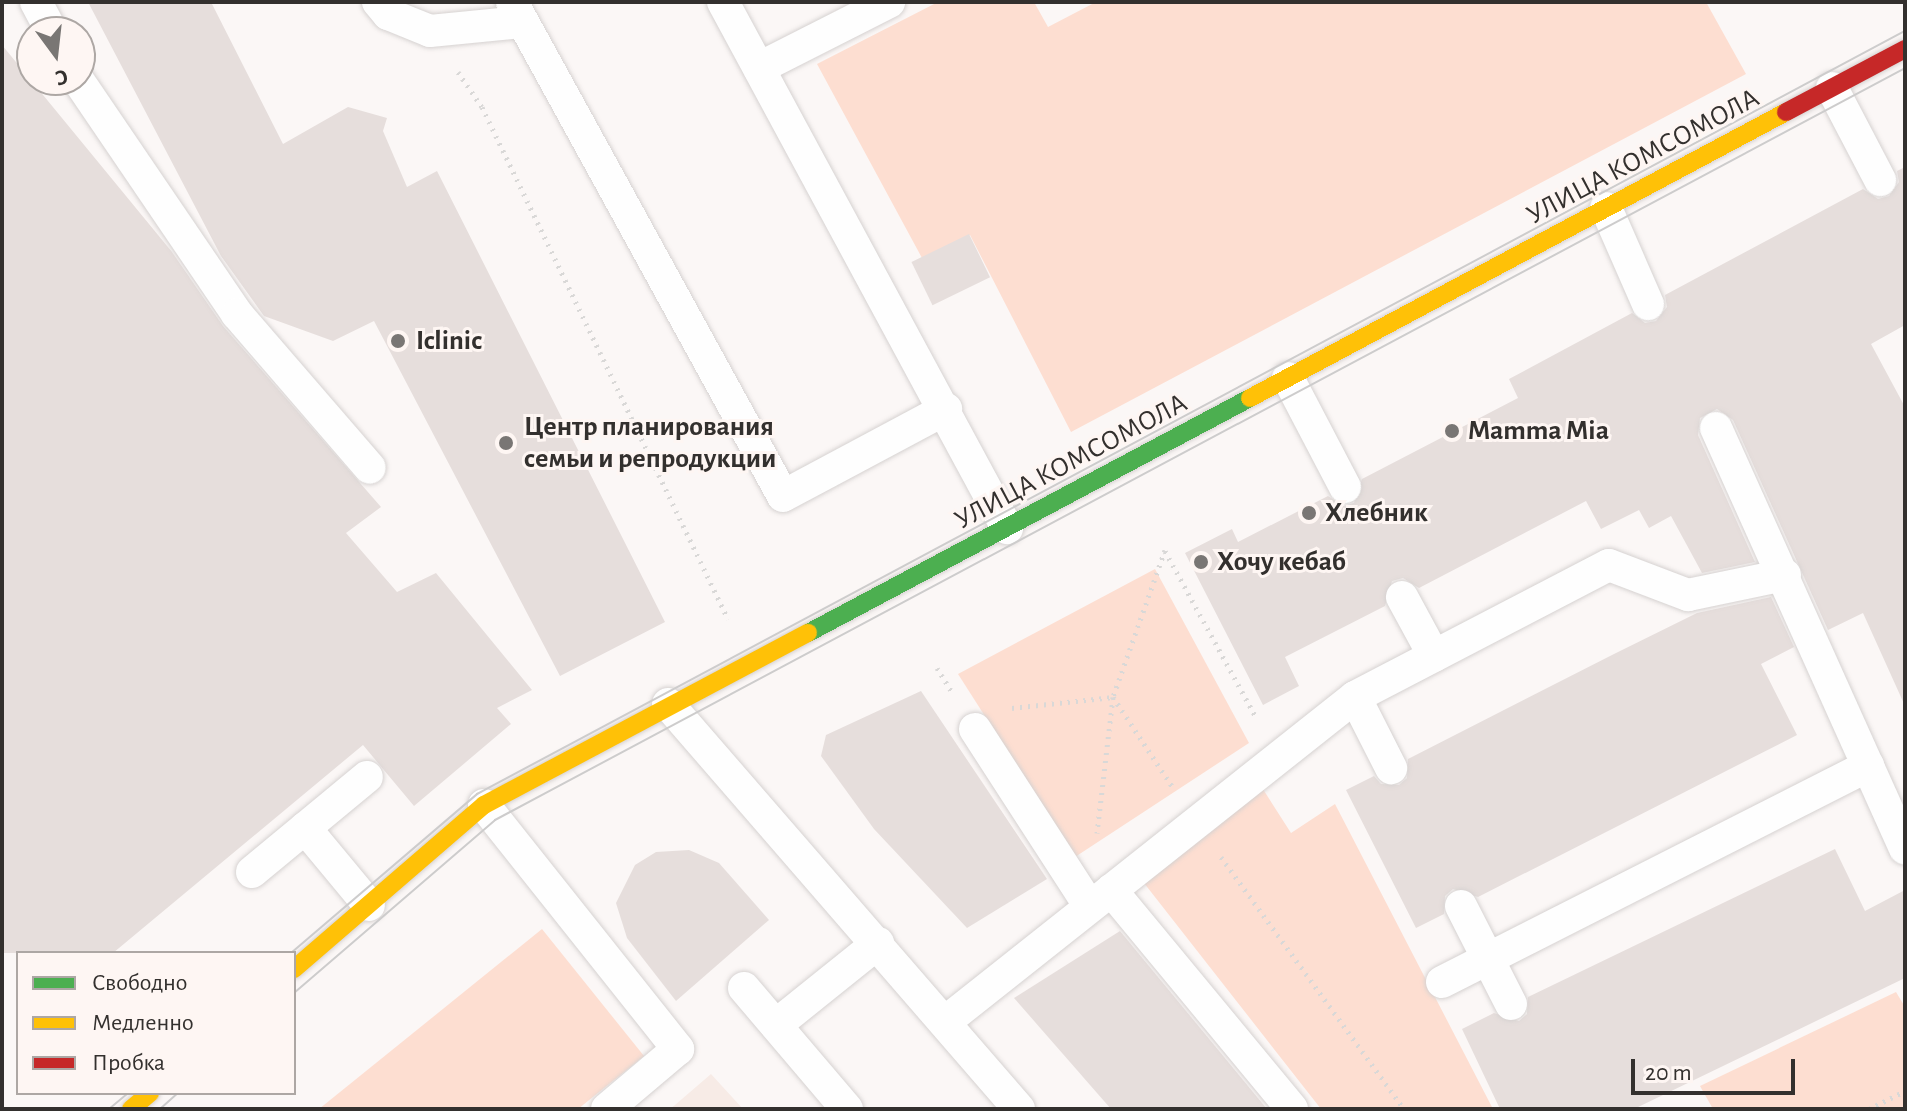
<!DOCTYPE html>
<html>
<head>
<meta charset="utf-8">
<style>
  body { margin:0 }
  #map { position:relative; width:1907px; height:1111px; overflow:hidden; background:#fbf7f6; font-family:"Alegreya Sans",sans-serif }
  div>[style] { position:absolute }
  .built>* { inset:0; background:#f7ebe6 }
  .green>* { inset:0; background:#fdded1 }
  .building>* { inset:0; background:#e6dedc; transform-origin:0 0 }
  .path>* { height:5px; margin-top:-2.5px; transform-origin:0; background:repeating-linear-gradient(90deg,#d9d8d7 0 2px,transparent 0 8px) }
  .roads { filter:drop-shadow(0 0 2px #d6d2d1) drop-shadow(0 0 2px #d6d2d1) }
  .lane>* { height:32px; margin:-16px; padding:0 16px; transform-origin:16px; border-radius:16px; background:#fefefe }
  .fast>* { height:18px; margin:-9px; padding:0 9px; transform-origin:9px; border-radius:9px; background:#4caf50 }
  .slow>* { height:18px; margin:-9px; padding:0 9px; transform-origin:9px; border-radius:9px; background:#ffc107 }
  .jam>* { height:18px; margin:-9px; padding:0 9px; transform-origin:9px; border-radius:9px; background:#c62828 }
  .tram>* { height:2px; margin:-1px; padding:0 1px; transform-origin:1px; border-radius:1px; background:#cdcccc }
  .dots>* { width:22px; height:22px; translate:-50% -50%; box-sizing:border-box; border:4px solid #fef6f3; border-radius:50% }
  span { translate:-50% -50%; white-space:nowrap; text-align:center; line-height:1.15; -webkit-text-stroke:6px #fef6f3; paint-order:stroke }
  .street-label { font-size:28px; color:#33302e }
  .poi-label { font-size:28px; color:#33302e; font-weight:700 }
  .left { translate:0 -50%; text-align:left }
  .frame { position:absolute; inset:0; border:4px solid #33302e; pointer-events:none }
  .legend { position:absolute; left:16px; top:951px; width:280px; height:144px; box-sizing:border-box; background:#fef6f3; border:2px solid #ada7a4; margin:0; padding:10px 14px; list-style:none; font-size:24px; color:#33302e }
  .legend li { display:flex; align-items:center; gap:16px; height:40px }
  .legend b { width:40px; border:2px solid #ada7a4 }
  .north { position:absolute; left:16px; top:16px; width:80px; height:80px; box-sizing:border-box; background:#fef6f3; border:2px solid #ada7a4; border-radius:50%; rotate:165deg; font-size:22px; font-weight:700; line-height:32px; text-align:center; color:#33302e }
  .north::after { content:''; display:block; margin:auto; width:28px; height:36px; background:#797674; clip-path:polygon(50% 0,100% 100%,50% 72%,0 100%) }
  .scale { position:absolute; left:1631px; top:1059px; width:164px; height:36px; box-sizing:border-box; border:4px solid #33302e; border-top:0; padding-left:10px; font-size:24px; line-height:28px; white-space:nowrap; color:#33302e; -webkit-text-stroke:6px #fef6f3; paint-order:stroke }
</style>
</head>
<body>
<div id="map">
  <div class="built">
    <i style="clip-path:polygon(711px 1074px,743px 1109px,670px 1109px,675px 1105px)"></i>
  </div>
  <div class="green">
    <i style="clip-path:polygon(938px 2px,1034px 2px,1048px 27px,1096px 2px,1706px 2px,1746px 74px,1071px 432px,970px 235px,922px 258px,817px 64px)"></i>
    <i style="clip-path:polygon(1155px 569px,1249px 743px,1075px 857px,958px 674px)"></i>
    <i style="clip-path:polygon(1259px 783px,1291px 833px,1335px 804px,1493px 1109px,1321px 1109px,1144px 883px)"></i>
    <i style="clip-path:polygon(542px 929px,644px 1056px,578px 1109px,319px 1109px)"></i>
    <i style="clip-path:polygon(1896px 992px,1905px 1007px,1905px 1109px,1713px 1109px,1700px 1086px)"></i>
  </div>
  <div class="building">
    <i style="clip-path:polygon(88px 2px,211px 2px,283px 144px,348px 107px,387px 118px,383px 131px,407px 187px,437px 171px,665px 622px,560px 676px,374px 321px,333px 341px,264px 316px,221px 256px)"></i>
    <i style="clip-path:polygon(2px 45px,172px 252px,223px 326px,381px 507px,346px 533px,397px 592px,436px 573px,532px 690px,497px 708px,511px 724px,414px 806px,363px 745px,113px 953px,2px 953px)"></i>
    <i style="clip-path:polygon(1905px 167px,1905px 325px,1871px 344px,1905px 407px,1905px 706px,1863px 613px,1828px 630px,1733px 420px,1717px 409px,1700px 418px,1698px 435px,1755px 562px,1702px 573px,1671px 516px,1649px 528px,1639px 510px,1601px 529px,1586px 501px,1419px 588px,1403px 578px,1392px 581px,1385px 606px,1285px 657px,1299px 686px,1263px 705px,1185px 553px,1232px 529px,1238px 542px,1328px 496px,1343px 506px,1354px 503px,1362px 479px,1518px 398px,1509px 379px,1632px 313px,1645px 323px,1656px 321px,1667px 307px,1665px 295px,1863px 189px,1878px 199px,1889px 196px,1899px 182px,1897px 171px)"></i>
    <i style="left:969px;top:234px;width:48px;height:64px;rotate:64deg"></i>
    <i style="clip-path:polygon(1771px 597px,1794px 647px,1761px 664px,1797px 735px,1478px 897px,1453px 889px,1445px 896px,1444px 914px,1416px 928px,1346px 790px,1374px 776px,1381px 784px,1399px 785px,1407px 778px,1408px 759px,1614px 654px,1697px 613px)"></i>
    <i style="clip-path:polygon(921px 691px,1047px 879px,967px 928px,874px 829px,821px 756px,826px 735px)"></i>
    <i style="clip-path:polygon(1835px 849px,1865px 911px,1905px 890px,1905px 978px,1634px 1109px,1500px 1109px,1462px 1029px,1494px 1013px,1519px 1021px,1527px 1014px,1528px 997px)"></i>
    <i style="clip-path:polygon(689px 850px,719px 863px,769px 920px,676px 1001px,627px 938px,616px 903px,635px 865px,656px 852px)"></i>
    <i style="clip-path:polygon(1120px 931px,1267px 1109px,1111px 1109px,1014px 998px)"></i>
  </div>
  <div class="path">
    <i style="left:458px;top:72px;width:42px;rotate:55.6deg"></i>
    <i style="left:482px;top:107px;width:568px;rotate:64.34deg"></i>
    <i style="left:1165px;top:550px;width:156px;rotate:109.5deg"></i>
    <i style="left:1113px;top:697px;width:107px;rotate:56.5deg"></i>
    <i style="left:1165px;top:551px;width:189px;rotate:61.3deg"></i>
    <i style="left:937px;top:668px;width:31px;rotate:58deg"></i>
    <i style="left:1012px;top:708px;width:102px;rotate:-6.2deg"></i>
    <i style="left:1113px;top:697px;width:137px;rotate:96.7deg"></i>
    <i style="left:1221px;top:857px;width:311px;rotate:54deg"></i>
    <i style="left:1869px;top:1109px;width:40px;rotate:-26.6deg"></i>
  </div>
  <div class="roads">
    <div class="lane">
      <i style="left:36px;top:2px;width:34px;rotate:62deg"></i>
      <i style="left:378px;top:2px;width:16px;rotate:50deg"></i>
      <i style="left:388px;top:14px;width:45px;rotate:22deg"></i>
      <i style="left:430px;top:31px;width:92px;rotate:-5.6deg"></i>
      <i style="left:512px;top:2px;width:563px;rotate:61.25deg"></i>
      <i style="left:783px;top:496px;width:185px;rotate:-28.1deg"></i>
      <i style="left:723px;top:2px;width:598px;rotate:61.63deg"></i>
      <i style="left:759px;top:68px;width:146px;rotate:-26.9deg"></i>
      <i style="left:78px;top:80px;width:283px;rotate:55.8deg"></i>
      <i style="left:237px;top:314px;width:203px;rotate:49.2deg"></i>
      <i style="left:1832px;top:88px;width:104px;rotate:62.4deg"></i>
      <i style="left:1606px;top:208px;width:105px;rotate:66.4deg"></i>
      <i style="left:1288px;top:378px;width:123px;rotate:62.4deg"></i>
      <i style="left:1716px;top:428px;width:461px;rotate:65.8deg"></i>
      <i style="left:1402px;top:597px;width:67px;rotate:61.5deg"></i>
      <i style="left:1355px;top:697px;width:80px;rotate:63.1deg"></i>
      <i style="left:668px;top:704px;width:536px;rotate:49.09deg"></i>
      <i style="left:975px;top:729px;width:210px;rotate:57.1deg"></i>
      <i style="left:484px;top:805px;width:312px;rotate:51.5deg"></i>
      <i style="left:678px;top:1049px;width:93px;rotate:139.8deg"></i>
      <i style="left:305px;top:828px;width:100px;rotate:50.3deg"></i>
      <i style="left:252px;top:872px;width:149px;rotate:-39.6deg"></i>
      <i style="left:1111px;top:890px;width:284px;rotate:50.4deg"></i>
      <i style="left:1461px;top:906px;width:110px;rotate:63deg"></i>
      <i style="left:1442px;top:982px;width:478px;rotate:-26.9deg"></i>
      <i style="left:744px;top:988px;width:159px;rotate:49.6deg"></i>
      <i style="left:945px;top:1022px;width:523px;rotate:-38.4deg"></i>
      <i style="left:1355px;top:697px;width:286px;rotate:-27.5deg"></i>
      <i style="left:1609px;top:565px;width:85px;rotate:20.8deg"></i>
      <i style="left:1688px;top:595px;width:99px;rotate:-11.7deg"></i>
      <i style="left:776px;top:1025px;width:131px;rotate:-38.8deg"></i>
    </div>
    <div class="fast">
      <i style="left:808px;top:633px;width:501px;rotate:-28deg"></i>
    </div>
    <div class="slow">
      <i style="left:1250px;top:398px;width:608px;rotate:-28.08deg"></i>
      <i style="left:294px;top:969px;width:251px;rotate:-40.8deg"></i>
      <i style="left:484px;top:805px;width:367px;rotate:-28deg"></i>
      <i style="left:131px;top:1109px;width:25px;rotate:-40deg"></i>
    </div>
    <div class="jam">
      <i style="left:1786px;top:112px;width:135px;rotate:-27.9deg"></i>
    </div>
  </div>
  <div class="tram">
    <i style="left:291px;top:953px;width:245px;rotate:-40.5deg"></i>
    <i style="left:477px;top:794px;width:1619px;rotate:-28.12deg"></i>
    <i style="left:294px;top:993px;width:265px;rotate:-40.7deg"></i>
    <i style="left:495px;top:820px;width:1598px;rotate:-28.07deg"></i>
    <i style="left:109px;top:1109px;width:25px;rotate:-40deg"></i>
    <i style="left:160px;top:1109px;width:24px;rotate:-42deg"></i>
  </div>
  <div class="dots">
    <i style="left:398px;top:341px;background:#797674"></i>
    <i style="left:1452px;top:431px;background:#797674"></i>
    <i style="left:506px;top:443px;background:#797674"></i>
    <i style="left:1309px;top:513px;background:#797674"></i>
    <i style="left:1201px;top:562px;background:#797674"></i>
  </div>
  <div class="street-label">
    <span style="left:1643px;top:157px;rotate:-28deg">УЛИЦА КОМСОМОЛА</span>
    <span style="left:1071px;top:462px;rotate:-28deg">УЛИЦА КОМСОМОЛА</span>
  </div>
  <div class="poi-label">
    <span class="left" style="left:416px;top:341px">Iclinic</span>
    <span class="left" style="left:524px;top:443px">Центр планирования<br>семьи и репродукции</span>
    <span class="left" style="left:1468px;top:431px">Mamma Mia</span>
    <span class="left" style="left:1325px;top:513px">Хлебник</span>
    <span class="left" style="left:1217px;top:562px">Хочу кебаб</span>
  </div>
  <div class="frame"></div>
  <ul class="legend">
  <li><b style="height:10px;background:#4caf50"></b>Свободно</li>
  <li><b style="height:10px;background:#ffc107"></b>Медленно</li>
  <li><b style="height:10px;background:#c62828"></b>Пробка</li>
  </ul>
  <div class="north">С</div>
  <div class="scale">20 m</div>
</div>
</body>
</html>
